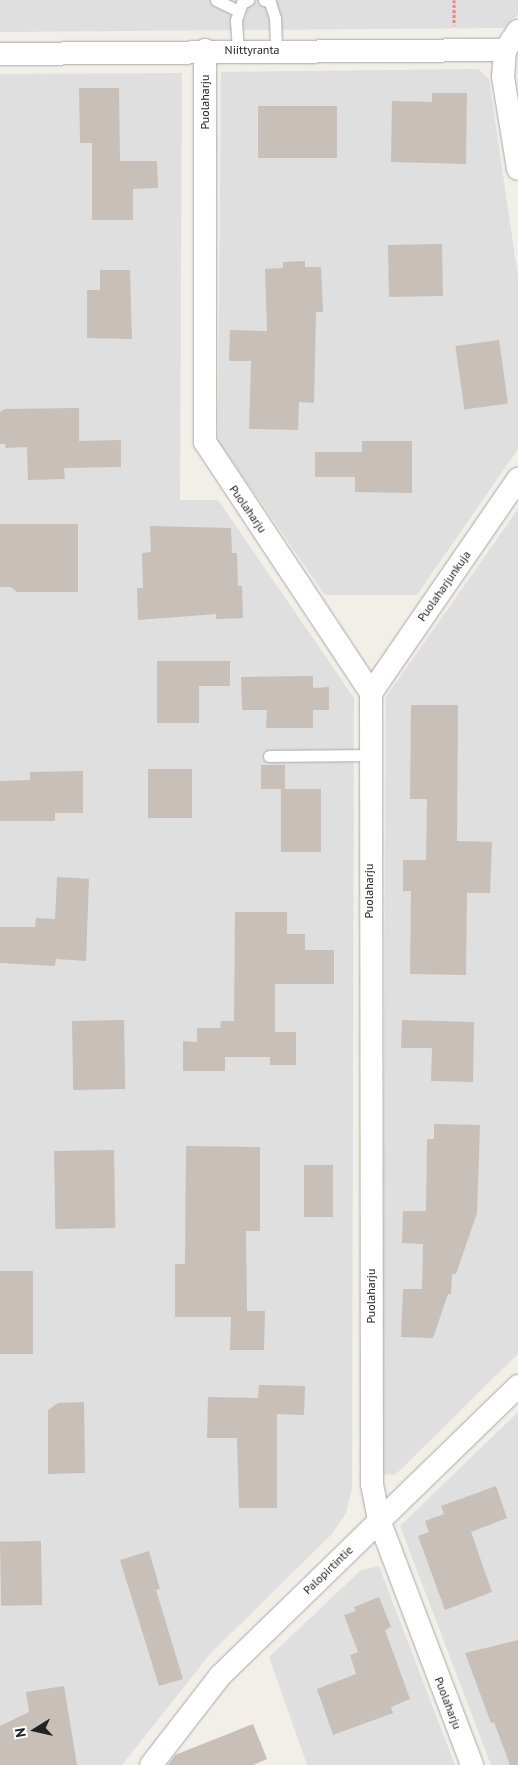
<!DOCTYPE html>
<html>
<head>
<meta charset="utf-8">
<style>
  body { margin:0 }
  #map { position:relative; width:518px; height:1765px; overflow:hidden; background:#f2efe9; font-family:"PT Sans",sans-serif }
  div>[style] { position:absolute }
  .residential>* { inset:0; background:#e0dfdf }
  .building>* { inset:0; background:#c7bfb8; transform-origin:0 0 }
  .path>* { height:3px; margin-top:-1.5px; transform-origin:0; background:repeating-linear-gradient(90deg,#fa8072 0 2.5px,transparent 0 5px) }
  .roads { filter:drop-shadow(0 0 1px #a9a9a9) drop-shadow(0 0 1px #a9a9a9) }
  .lane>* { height:11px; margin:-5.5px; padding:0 5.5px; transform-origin:5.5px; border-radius:5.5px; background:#fff }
  .street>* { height:22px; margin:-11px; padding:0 11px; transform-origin:11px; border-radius:11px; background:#fff }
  span { translate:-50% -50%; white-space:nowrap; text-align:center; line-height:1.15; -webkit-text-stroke:4.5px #fff; paint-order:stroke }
  .street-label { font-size:12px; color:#222 }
  .north { position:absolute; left:10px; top:1705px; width:50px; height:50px; -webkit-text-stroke:4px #fff; paint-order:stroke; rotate:260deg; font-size:14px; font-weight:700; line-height:20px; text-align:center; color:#222 }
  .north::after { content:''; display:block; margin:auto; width:18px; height:22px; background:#222; clip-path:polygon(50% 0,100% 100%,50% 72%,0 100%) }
</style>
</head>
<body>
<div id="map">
  <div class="residential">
    <i style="clip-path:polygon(0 0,518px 0,518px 14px,504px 28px,0 32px)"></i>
    <i style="clip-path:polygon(478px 69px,489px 79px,518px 277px,518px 449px,417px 595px,325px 595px,218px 441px,221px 72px)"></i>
    <i style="clip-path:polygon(182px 73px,180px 500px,218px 500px,354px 698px,352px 1489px,346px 1513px,331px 1535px,210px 1654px,122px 1765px,0 1765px,0 74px)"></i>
    <i style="clip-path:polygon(518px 509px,518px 1354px,395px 1475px,382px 1474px,386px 697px)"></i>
    <i style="clip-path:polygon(518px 1412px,518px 1765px,491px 1765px,400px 1526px)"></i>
    <i style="clip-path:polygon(379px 1566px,455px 1765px,307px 1765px,269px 1657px,361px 1570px)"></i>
  </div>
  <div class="building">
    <i style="clip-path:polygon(79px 88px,119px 88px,120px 161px,157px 161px,158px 188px,133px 189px,133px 220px,92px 220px,92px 143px,80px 143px)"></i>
    <i style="clip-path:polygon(432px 93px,467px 93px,466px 164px,391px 162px,392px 101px,432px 102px)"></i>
    <i style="left:258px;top:106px;width:79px;height:52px"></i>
    <i style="left:442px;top:244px;width:52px;height:54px;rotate:89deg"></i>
    <i style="clip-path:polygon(305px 261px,305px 267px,321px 267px,323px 312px,316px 312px,314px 403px,299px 402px,298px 430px,249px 429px,251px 361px,229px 361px,230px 330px,267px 331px,265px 269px,283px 268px,283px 262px)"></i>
    <i style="clip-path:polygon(100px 270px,130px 270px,132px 339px,87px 338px,87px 290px,100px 290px)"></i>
    <i style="left:499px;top:340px;width:64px;height:44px;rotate:82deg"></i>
    <i style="clip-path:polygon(79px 408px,79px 441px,121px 440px,121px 467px,64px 468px,65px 479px,28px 480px,27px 447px,6px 448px,5px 444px,0 444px,0 412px,5px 409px)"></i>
    <i style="clip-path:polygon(362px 441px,412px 441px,412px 493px,355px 492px,355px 477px,315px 477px,315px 452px,362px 452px)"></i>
    <i style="clip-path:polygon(0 524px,78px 524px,78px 592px,17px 592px,11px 587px,0 587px)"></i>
    <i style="clip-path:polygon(150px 526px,231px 528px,232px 553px,237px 553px,238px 586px,242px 586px,243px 618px,216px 619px,216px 614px,138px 620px,137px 588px,143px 588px,142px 553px,151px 552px)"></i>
    <i style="clip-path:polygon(157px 661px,230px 661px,230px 686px,199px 686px,199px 723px,157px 723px)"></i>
    <i style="clip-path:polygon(313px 676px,313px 688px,329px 687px,329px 710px,313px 710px,313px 728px,266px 728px,267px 710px,242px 710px,241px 677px)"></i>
    <i style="clip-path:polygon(411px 705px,458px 705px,457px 841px,492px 842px,490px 893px,467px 893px,466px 975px,410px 974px,411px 891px,403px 891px,403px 860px,426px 860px,427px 799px,410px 799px)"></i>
    <i style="clip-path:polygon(261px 765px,285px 765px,285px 789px,321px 789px,321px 852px,281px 852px,281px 789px,261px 789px)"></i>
    <i style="left:148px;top:769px;width:44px;height:49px"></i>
    <i style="clip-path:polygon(83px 771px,83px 813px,55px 813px,55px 821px,0 821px,0 781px,30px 780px,30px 772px)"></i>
    <i style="clip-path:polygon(57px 877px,89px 879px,86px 961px,56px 959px,55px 966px,0 963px,0 927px,35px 927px,36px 918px,55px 919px)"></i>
    <i style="clip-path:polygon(235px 912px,287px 912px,287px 934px,305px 934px,305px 950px,334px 950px,334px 984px,275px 984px,275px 1032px,296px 1032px,296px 1065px,270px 1065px,270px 1057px,225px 1057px,225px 1071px,183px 1071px,183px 1041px,197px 1042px,197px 1028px,220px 1028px,221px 1021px,234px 1021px)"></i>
    <i style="left:124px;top:1020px;width:69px;height:52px;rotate:89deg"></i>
    <i style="clip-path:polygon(402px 1020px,474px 1022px,473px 1082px,431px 1081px,432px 1048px,401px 1048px)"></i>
    <i style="clip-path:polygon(434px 1124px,480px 1125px,477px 1213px,456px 1274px,452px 1274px,451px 1294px,448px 1294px,433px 1338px,401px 1337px,403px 1289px,422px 1289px,423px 1244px,402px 1243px,403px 1211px,426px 1211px,427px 1139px,434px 1139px)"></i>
    <i style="clip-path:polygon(186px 1146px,260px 1147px,260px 1231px,246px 1231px,247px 1311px,265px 1311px,264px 1350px,230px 1350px,231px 1317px,175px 1317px,175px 1264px,185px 1264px)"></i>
    <i style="left:114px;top:1150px;width:78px;height:60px;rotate:89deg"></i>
    <i style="left:304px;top:1165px;width:29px;height:52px"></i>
    <i style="left:0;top:1271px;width:33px;height:83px"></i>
    <i style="clip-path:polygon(259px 1385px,305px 1386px,304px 1415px,277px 1414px,277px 1508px,239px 1508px,237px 1438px,207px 1438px,208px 1397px,258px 1398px)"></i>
    <i style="clip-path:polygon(84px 1402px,85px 1473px,48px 1474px,48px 1410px,58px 1403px)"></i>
    <i style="clip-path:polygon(496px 1486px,507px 1518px,471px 1532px,492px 1592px,445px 1610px,418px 1536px,429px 1532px,425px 1521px,444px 1514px,441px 1506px)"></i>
    <i style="left:41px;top:1541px;width:64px;height:41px;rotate:89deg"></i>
    <i style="clip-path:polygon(149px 1551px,160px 1589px,156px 1590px,183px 1679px,159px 1686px,120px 1560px)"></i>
    <i style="clip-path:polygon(379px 1597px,391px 1627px,385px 1630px,410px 1699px,391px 1707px,393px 1713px,333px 1735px,317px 1689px,356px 1674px,350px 1655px,358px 1652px,344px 1615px,356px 1611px,354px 1607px)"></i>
    <i style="clip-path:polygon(518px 1640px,518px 1765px,510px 1765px,494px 1722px,491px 1723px,465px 1653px)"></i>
    <i style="clip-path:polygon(64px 1686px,77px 1765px,0 1765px,0 1726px,29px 1712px,26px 1692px)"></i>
    <i style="clip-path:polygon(253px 1724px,267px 1759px,253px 1765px,168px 1765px,175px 1755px)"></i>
  </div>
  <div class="path">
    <i style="left:454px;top:0;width:25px;rotate:90deg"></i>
  </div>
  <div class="roads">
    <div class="lane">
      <i style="left:216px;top:0;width:25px;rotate:26deg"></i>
      <i style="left:264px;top:0;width:6px;rotate:18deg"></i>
      <i style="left:270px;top:2px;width:17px;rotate:73deg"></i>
      <i style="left:275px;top:18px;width:32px;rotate:88deg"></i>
      <i style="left:238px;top:50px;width:30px;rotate:-94deg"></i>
      <i style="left:236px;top:20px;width:18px;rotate:-71deg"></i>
      <i style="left:242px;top:3px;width:7px;rotate:-27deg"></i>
      <i style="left:269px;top:756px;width:100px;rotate:-0.6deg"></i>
    </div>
    <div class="street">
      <i style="left:518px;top:31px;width:23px;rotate:124deg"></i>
      <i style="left:505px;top:50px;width:27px;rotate:94deg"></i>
      <i style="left:503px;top:77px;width:93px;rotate:80.7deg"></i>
      <i style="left:205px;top:50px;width:392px;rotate:90deg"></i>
      <i style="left:205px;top:442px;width:301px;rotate:56.5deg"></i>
      <i style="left:371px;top:693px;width:791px;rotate:89.93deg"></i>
      <i style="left:372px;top:1484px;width:37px;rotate:79deg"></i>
      <i style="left:379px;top:1520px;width:262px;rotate:69.2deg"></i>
      <i style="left:0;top:54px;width:505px;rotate:-0.45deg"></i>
      <i style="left:371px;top:693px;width:260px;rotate:-55.5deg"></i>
      <i style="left:151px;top:1765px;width:113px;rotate:-52.2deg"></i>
      <i style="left:220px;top:1676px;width:416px;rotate:-44.2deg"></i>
    </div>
  </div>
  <div class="street-label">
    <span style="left:252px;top:50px">Niittyranta</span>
    <span style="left:205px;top:102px;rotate:-90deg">Puolaharju</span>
    <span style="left:248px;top:509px;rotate:55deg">Puolaharju</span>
    <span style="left:444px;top:586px;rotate:-55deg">Puolaharjunkuja</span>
    <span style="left:369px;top:891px;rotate:-90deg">Puolaharju</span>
    <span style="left:371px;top:1296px;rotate:-90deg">Puolaharju</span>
    <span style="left:328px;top:1570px;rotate:-44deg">Palopirtintie</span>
    <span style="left:448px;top:1703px;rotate:69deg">Puolaharju</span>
  </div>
  <div class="north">N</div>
</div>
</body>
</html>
